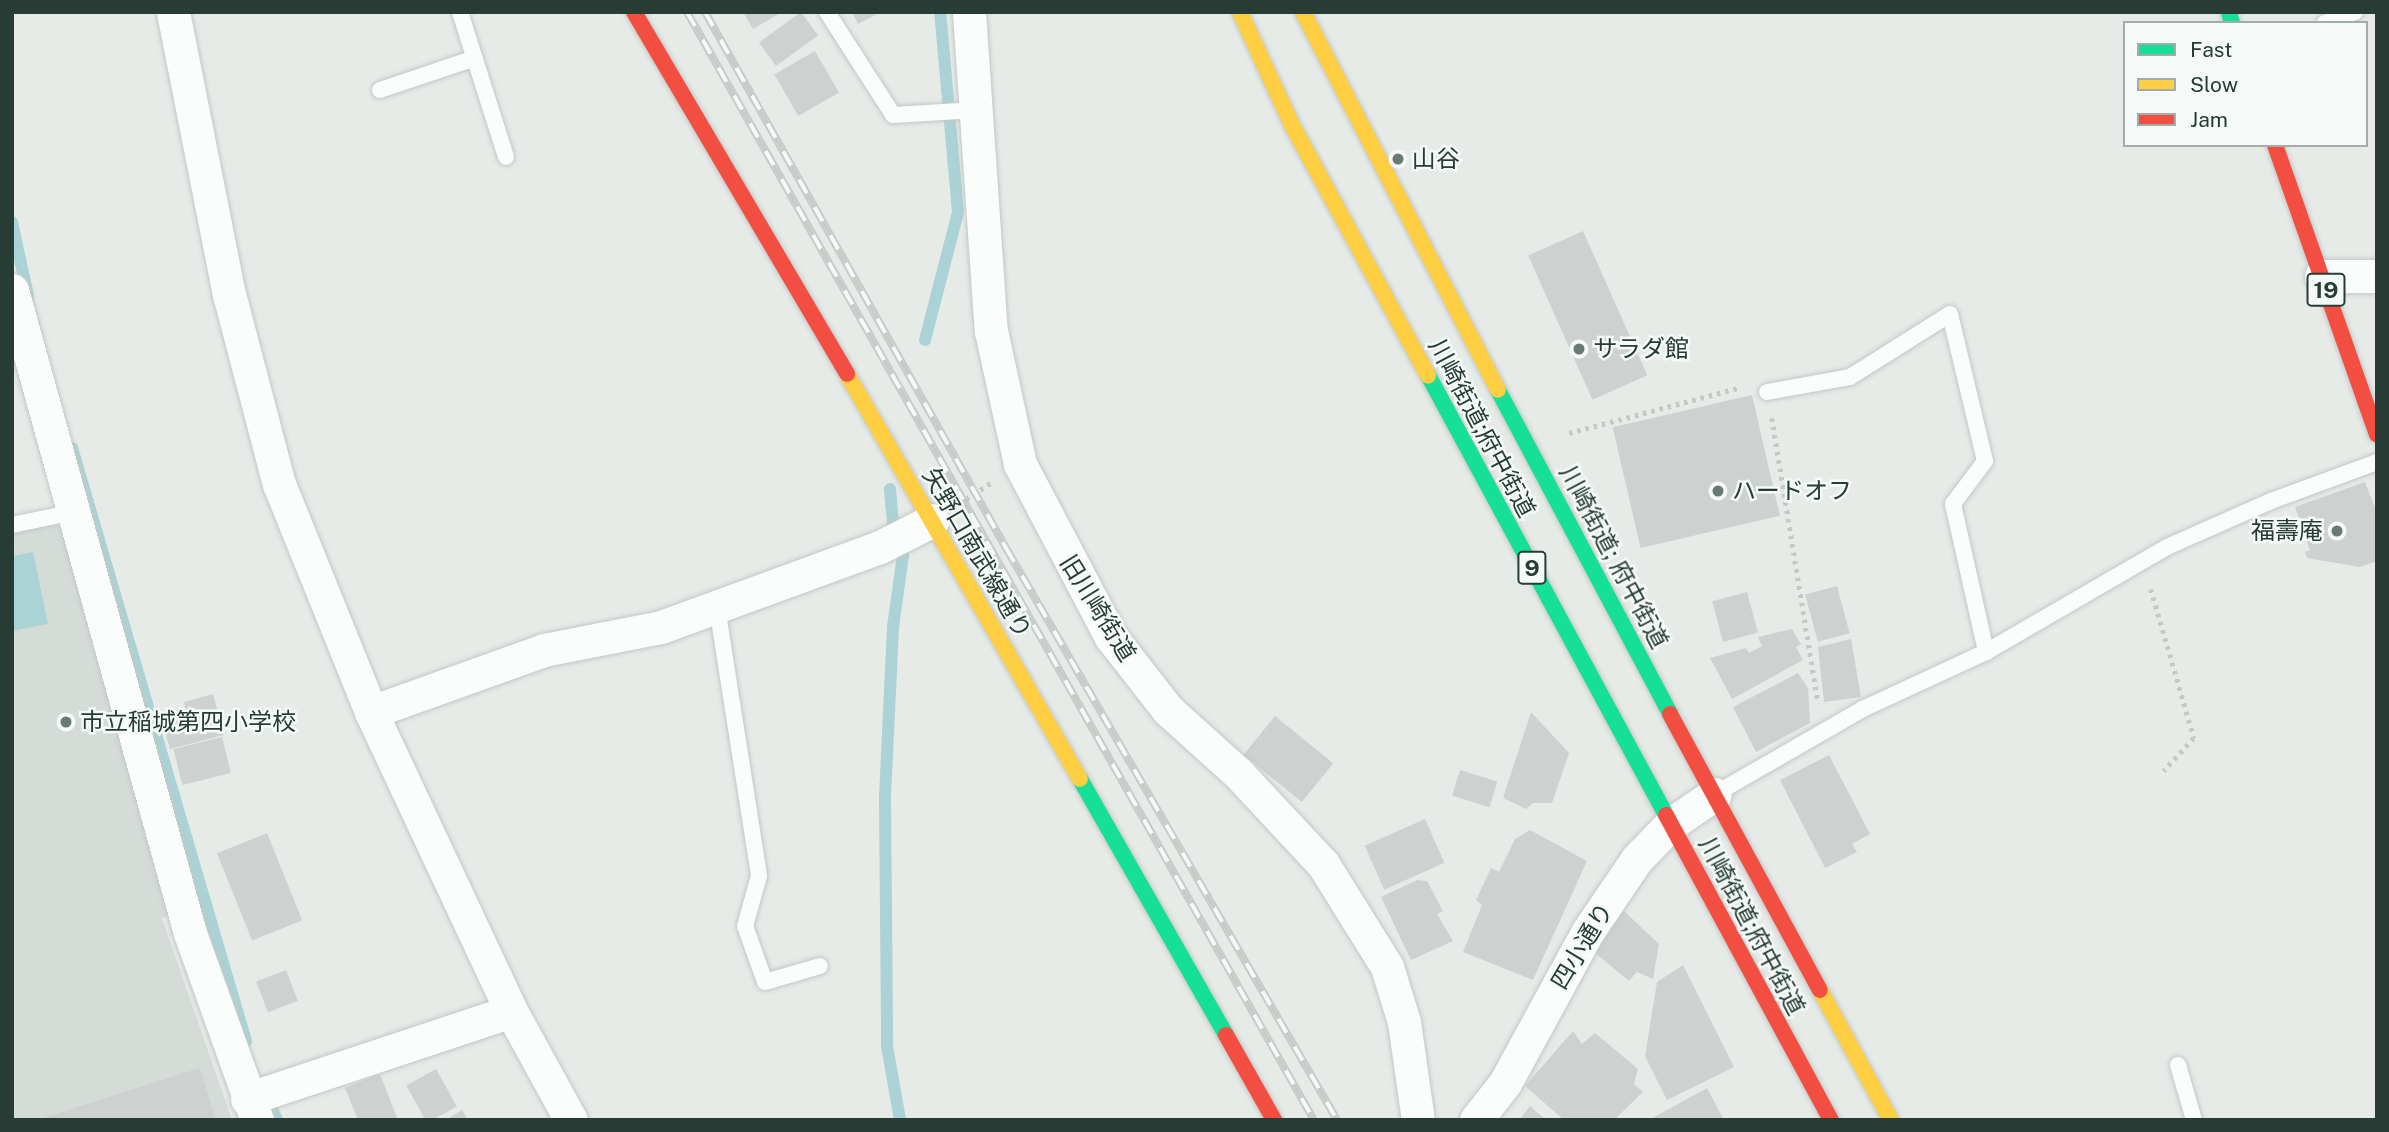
<!DOCTYPE html>
<html>
<head>
<meta charset="utf-8">
<style>
  body { margin:0 }
  #map { position:relative; width:2389px; height:1132px; overflow:hidden; background:#e6ebe8; font-family:"Public Sans","Noto Sans JP",sans-serif }
  div>[style] { position:absolute }
  .built>* { inset:0; background:#d5dcd8 }
  .water>* { inset:0; background:#abd2d4 }
  .stream>* { height:12px; margin:-6px; padding:0 6px; transform-origin:6px; border-radius:6px; background:#abd2d4 }
  .building>* { inset:0; background:#cdd2d0; transform-origin:0 0 }
  .path>* { height:4.5px; margin-top:-2.25px; transform-origin:0; background:repeating-linear-gradient(90deg,#c2cac6 0 3.5px,transparent 0 8.5px) }
  .roads { filter:drop-shadow(0 0 2px #c3c8c5) drop-shadow(0 0 2px #c3c8c5) }
  .lane>* { height:16px; margin:-8px; padding:0 8px; transform-origin:8px; border-radius:8px; background:#fbfcfc }
  .street>* { height:33px; margin:-16.5px; padding:0 16.5px; transform-origin:16.5px; border-radius:16.5px; background:#fbfcfc }
  .fast>* { height:16px; margin:-8px; padding:0 8px; transform-origin:8px; border-radius:8px; background:#16e098 }
  .slow>* { height:16px; margin:-8px; padding:0 8px; transform-origin:8px; border-radius:8px; background:#ffcf43 }
  .jam>* { height:16px; margin:-8px; padding:0 8px; transform-origin:8px; border-radius:8px; background:#f24e42 }
  .rail>* { height:8px; margin-top:-4px; transform-origin:0; background:repeating-linear-gradient(90deg,#f5f9f7 0 16px,#c7ccc9 0 32px); box-sizing:border-box; border-block:2px solid #c7ccc9 }
  .dots>* { width:19px; height:19px; translate:-50% -50%; box-sizing:border-box; border:4px solid #f5f9f7; border-radius:50% }
  span { translate:-50% -50%; white-space:nowrap; text-align:center; line-height:1.15; -webkit-text-stroke:5px #f5f9f7; paint-order:stroke }
  .shield-label span { padding:2px 5px; background:#f5f9f7; border:2px solid; border-radius:5px; -webkit-text-stroke-width:0 }
  .shield-label { font-size:23px; color:#263c34; font-weight:700 }
  .poi-label { font-size:24px; color:#263c34 }
  .left { translate:0 -50%; text-align:left }
  .right { translate:-100% -50%; text-align:right }
  .street-label { font-size:24px; color:#263c34 }
  .frame { position:absolute; inset:0; border:14px solid #263c34; pointer-events:none }
  .legend { position:absolute; left:2123px; top:21px; width:245px; height:126px; box-sizing:border-box; background:#f5f9f7; border:2px solid #a2ada9; margin:0; padding:9px 12px; list-style:none; font-size:21px; color:#263c34 }
  .legend li { display:flex; align-items:center; gap:14px; height:35px }
  .legend b { width:35px; border:2px solid #a2ada9 }
</style>
</head>
<body>
<div id="map">
  <div class="built">
    <i style="clip-path:polygon(52px 523px,64px 529px,174px 913px,162px 918px,232px 1120px,12px 1120px,12px 532px)"></i>
  </div>
  <div class="water">
    <i style="clip-path:polygon(33px 552px,48px 624px,12px 631px,12px 556px)"></i>
  </div>
  <div class="stream">
    <i style="left:12px;top:222px;width:76px;rotate:77.8deg"></i>
    <i style="left:925px;top:340px;width:132px;rotate:-75.5deg"></i>
    <i style="left:958px;top:212px;width:201px;rotate:-95.1deg"></i>
    <i style="left:72px;top:448px;width:618px;rotate:73.65deg"></i>
    <i style="left:890px;top:489px;width:35px;rotate:85deg"></i>
    <i style="left:893px;top:524px;width:33px;rotate:72deg"></i>
    <i style="left:903px;top:555px;width:73px;rotate:97.9deg"></i>
    <i style="left:893px;top:627px;width:170px;rotate:92.7deg"></i>
    <i style="left:885px;top:797px;width:249px;rotate:89.5deg"></i>
    <i style="left:887px;top:1046px;width:75px;rotate:80deg"></i>
    <i style="left:265px;top:1095px;width:28px;rotate:64deg"></i>
  </div>
  <div class="building">
    <i style="clip-path:polygon(743px 12px,782px 12px,753px 29px)"></i>
    <i style="left:801px;top:12px;width:29px;height:52px;rotate:54deg"></i>
    <i style="clip-path:polygon(852px 12px,881px 12px,858px 24px)"></i>
    <i style="left:815px;top:51px;width:48px;height:47px;rotate:60deg"></i>
    <i style="left:1583px;top:231px;width:158px;height:60px;rotate:66deg"></i>
    <i style="left:1752px;top:395px;width:124px;height:143px;rotate:77deg"></i>
    <i style="clip-path:polygon(2365px 482px,2377px 513px,2377px 561px,2360px 567px,2307px 558px,2305px 552px,2310px 550px,2295px 507px)"></i>
    <i style="left:1837px;top:586px;width:49px;height:33px;rotate:75deg"></i>
    <i style="left:1747px;top:592px;width:42px;height:36px;rotate:75deg"></i>
    <i style="clip-path:polygon(1792px 629px,1801px 644px,1796px 647px,1803px 660px,1732px 699px,1710px 658px,1746px 648px,1749px 653px,1762px 646px,1758px 637px)"></i>
    <i style="clip-path:polygon(1851px 639px,1861px 697px,1824px 702px,1818px 647px)"></i>
    <i style="clip-path:polygon(1798px 673px,1808px 688px,1810px 723px,1756px 752px,1733px 707px)"></i>
    <i style="clip-path:polygon(213px 694px,224px 735px,170px 749px,162px 722px,187px 715px,184px 702px)"></i>
    <i style="clip-path:polygon(1531px 712px,1569px 753px,1552px 803px,1533px 803px,1526px 809px,1503px 798px)"></i>
    <i style="left:1275px;top:716px;width:75px;height:50px;rotate:39deg"></i>
    <i style="left:222px;top:737px;width:37px;height:50px;rotate:76deg"></i>
    <i style="clip-path:polygon(1829px 755px,1870px 834px,1852px 844px,1857px 852px,1825px 868px,1780px 780px)"></i>
    <i style="left:1460px;top:770px;width:39px;height:27px;rotate:17deg"></i>
    <i style="left:1425px;top:819px;width:48px;height:66px;rotate:66deg"></i>
    <i style="clip-path:polygon(1530px 830px,1587px 861px,1533px 980px,1463px 952px,1482px 905px,1476px 900px,1491px 868px,1499px 872px,1515px 839px)"></i>
    <i style="left:267px;top:833px;width:94px;height:54px;rotate:68deg"></i>
    <i style="clip-path:polygon(1417px 880px,1427px 881px,1443px 911px,1437px 914px,1453px 941px,1411px 960px,1381px 897px)"></i>
    <i style="clip-path:polygon(1624px 911px,1659px 944px,1653px 979px,1637px 972px,1629px 981px,1595px 953px)"></i>
    <i style="clip-path:polygon(1683px 965px,1734px 1067px,1667px 1100px,1645px 1056px,1657px 982px)"></i>
    <i style="left:286px;top:970px;width:33px;height:32px;rotate:69deg"></i>
    <i style="clip-path:polygon(1573px 1031px,1582px 1044px,1595px 1033px,1638px 1069px,1634px 1084px,1643px 1092px,1614px 1120px,1564px 1120px,1525px 1086px)"></i>
    <i style="clip-path:polygon(200px 1068px,216px 1120px,39px 1120px,39px 1119px)"></i>
    <i style="left:436px;top:1069px;width:43px;height:34px;rotate:61deg"></i>
    <i style="clip-path:polygon(380px 1074px,398px 1120px,358px 1120px,345px 1088px)"></i>
    <i style="clip-path:polygon(1707px 1088px,1724px 1120px,1649px 1120px)"></i>
    <i style="clip-path:polygon(1530px 1106px,1546px 1120px,1519px 1120px)"></i>
    <i style="clip-path:polygon(462px 1110px,468px 1120px,445px 1120px)"></i>
  </div>
  <div class="path">
    <i style="left:1772px;top:418px;width:289px;rotate:80.8deg"></i>
    <i style="left:1569px;top:433px;width:175px;rotate:-14.9deg"></i>
    <i style="left:966px;top:499px;width:30px;rotate:-33deg"></i>
    <i style="left:2151px;top:589px;width:155px;rotate:73.9deg"></i>
    <i style="left:2194px;top:738px;width:45px;rotate:132.3deg"></i>
  </div>
  <div class="roads">
    <div class="lane">
      <i style="left:460px;top:12px;width:152px;rotate:72.4deg"></i>
      <i style="left:827px;top:12px;width:122px;rotate:57.3deg"></i>
      <i style="left:893px;top:115px;width:83px;rotate:-3.4deg"></i>
      <i style="left:2325px;top:23px;width:32px;rotate:-20deg"></i>
      <i style="left:380px;top:90px;width:100px;rotate:-18.6deg"></i>
      <i style="left:1767px;top:392px;width:84px;rotate:-10.2deg"></i>
      <i style="left:1850px;top:377px;width:118px;rotate:-32.2deg"></i>
      <i style="left:1950px;top:314px;width:151px;rotate:76.6deg"></i>
      <i style="left:1985px;top:461px;width:54px;rotate:126.7deg"></i>
      <i style="left:1953px;top:504px;width:152px;rotate:77.4deg"></i>
      <i style="left:12px;top:525px;width:63px;rotate:-11.8deg"></i>
      <i style="left:717px;top:607px;width:272px;rotate:81.1deg"></i>
      <i style="left:759px;top:876px;width:52px;rotate:105.6deg"></i>
      <i style="left:745px;top:926px;width:59px;rotate:70.3deg"></i>
      <i style="left:765px;top:982px;width:57px;rotate:-16.2deg"></i>
      <i style="left:1715px;top:794px;width:171px;rotate:-29.9deg"></i>
      <i style="left:1863px;top:709px;width:136px;rotate:-24.9deg"></i>
      <i style="left:1986px;top:652px;width:209px;rotate:-30.1deg"></i>
      <i style="left:2167px;top:547px;width:114px;rotate:-23.9deg"></i>
      <i style="left:2271px;top:501px;width:113px;rotate:-20.2deg"></i>
      <i style="left:2178px;top:1065px;width:57px;rotate:73.8deg"></i>
    </div>
    <div class="street">
      <i style="left:173px;top:12px;width:288px;rotate:78.8deg"></i>
      <i style="left:229px;top:294px;width:196px;rotate:75.3deg"></i>
      <i style="left:279px;top:484px;width:246px;rotate:68deg"></i>
      <i style="left:371px;top:712px;width:330px;rotate:64.9deg"></i>
      <i style="left:511px;top:1011px;width:124px;rotate:61.2deg"></i>
      <i style="left:969px;top:12px;width:320px;rotate:86.1deg"></i>
      <i style="left:991px;top:331px;width:136px;rotate:77.7deg"></i>
      <i style="left:1020px;top:464px;width:195px;rotate:62.3deg"></i>
      <i style="left:1111px;top:637px;width:93px;rotate:52deg"></i>
      <i style="left:1168px;top:710px;width:94px;rotate:42deg"></i>
      <i style="left:1238px;top:773px;width:125px;rotate:47deg"></i>
      <i style="left:1323px;top:864px;width:121px;rotate:58.1deg"></i>
      <i style="left:1387px;top:967px;width:58px;rotate:72.8deg"></i>
      <i style="left:1404px;top:1022px;width:99px;rotate:81.9deg"></i>
      <i style="left:2321px;top:276px;width:56px"></i>
      <i style="left:12px;top:290px;width:667px;rotate:74.53deg"></i>
      <i style="left:190px;top:933px;width:199px;rotate:70.3deg"></i>
      <i style="left:371px;top:712px;width:184px;rotate:-19.7deg"></i>
      <i style="left:544px;top:650px;width:119px;rotate:-11.1deg"></i>
      <i style="left:661px;top:627px;width:233px;rotate:-20.1deg"></i>
      <i style="left:880px;top:547px;width:59px;rotate:-27deg"></i>
      <i style="left:247px;top:1099px;width:278px;rotate:-18.4deg"></i>
      <i style="left:1476px;top:1120px;width:47px;rotate:-51.9deg"></i>
      <i style="left:1505px;top:1083px;width:173px;rotate:-61.4deg"></i>
      <i style="left:1588px;top:931px;width:87px;rotate:-55.8deg"></i>
      <i style="left:1637px;top:859px;width:49px;rotate:-45.8deg"></i>
      <i style="left:1671px;top:824px;width:53px;rotate:-34.3deg"></i>
    </div>
    <div class="fast">
      <i style="left:2229px;top:12px;width:11px;rotate:75deg"></i>
      <i style="left:1428px;top:375px;width:500px;rotate:61.59deg"></i>
      <i style="left:1498px;top:390px;width:367px;rotate:62deg"></i>
      <i style="left:1080px;top:779px;width:295px;rotate:60.3deg"></i>
    </div>
    <div class="slow">
      <i style="left:1240px;top:12px;width:124px;rotate:65.3deg"></i>
      <i style="left:1292px;top:125px;width:285px;rotate:61.5deg"></i>
      <i style="left:1303px;top:12px;width:425px;rotate:62.7deg"></i>
      <i style="left:847px;top:374px;width:467px;rotate:60.1deg"></i>
      <i style="left:1820px;top:990px;width:148px;rotate:61.4deg"></i>
    </div>
    <div class="jam">
      <i style="left:634px;top:12px;width:420px;rotate:59.5deg"></i>
      <i style="left:2275px;top:145px;width:307px;rotate:70.6deg"></i>
      <i style="left:1670px;top:714px;width:314px;rotate:61.5deg"></i>
      <i style="left:1666px;top:815px;width:347px;rotate:61.6deg"></i>
      <i style="left:1226px;top:1035px;width:98px;rotate:60.5deg"></i>
    </div>
  </div>
  <div class="rail">
    <i style="left:687px;top:12px;width:1273px;rotate:60.5deg"></i>
    <i style="left:705px;top:12px;width:615px;rotate:60.68deg"></i>
    <i style="left:1006px;top:548px;width:661px;rotate:59.94deg"></i>
  </div>
  <div class="dots">
    <i style="left:1398px;top:159px;background:#697973"></i>
    <i style="left:1579px;top:349px;background:#697973"></i>
    <i style="left:1718px;top:491px;background:#697973"></i>
    <i style="left:2337px;top:531px;background:#697973"></i>
    <i style="left:66px;top:722px;background:#697973"></i>
  </div>
  <div class="shield-label">
    <span style="left:2326px;top:290px">19</span>
    <span style="left:1532px;top:568px">9</span>
  </div>
  <div class="poi-label">
    <span class="left" style="left:1412px;top:159px">山谷</span>
    <span class="left" style="left:1593px;top:349px">サラダ館</span>
    <span class="left" style="left:1732px;top:491px">ハードオフ</span>
    <span class="right" style="left:2323px;top:531px">福壽庵</span>
    <span class="left" style="left:80px;top:722px">市立稲城第四小学校</span>
  </div>
  <div class="street-label">
    <span style="left:1482px;top:428px;rotate:62deg">川崎街道;府中街道</span>
    <span style="left:977px;top:553px;rotate:60deg">矢野口南武線通り</span>
    <span style="left:1614px;top:557px;rotate:62deg">川崎街道; 府中街道</span>
    <span style="left:1098px;top:608px;rotate:58deg">旧川崎街道</span>
    <span style="left:1752px;top:926px;rotate:62deg">川崎街道;府中街道</span>
    <span style="left:1582px;top:946px;rotate:-59deg">四小通り</span>
  </div>
  <div class="frame"></div>
  <ul class="legend">
  <li><b style="height:9px;background:#16e098"></b>Fast</li>
  <li><b style="height:9px;background:#ffcf43"></b>Slow</li>
  <li><b style="height:9px;background:#f24e42"></b>Jam</li>
  </ul>
</div>
</body>
</html>
